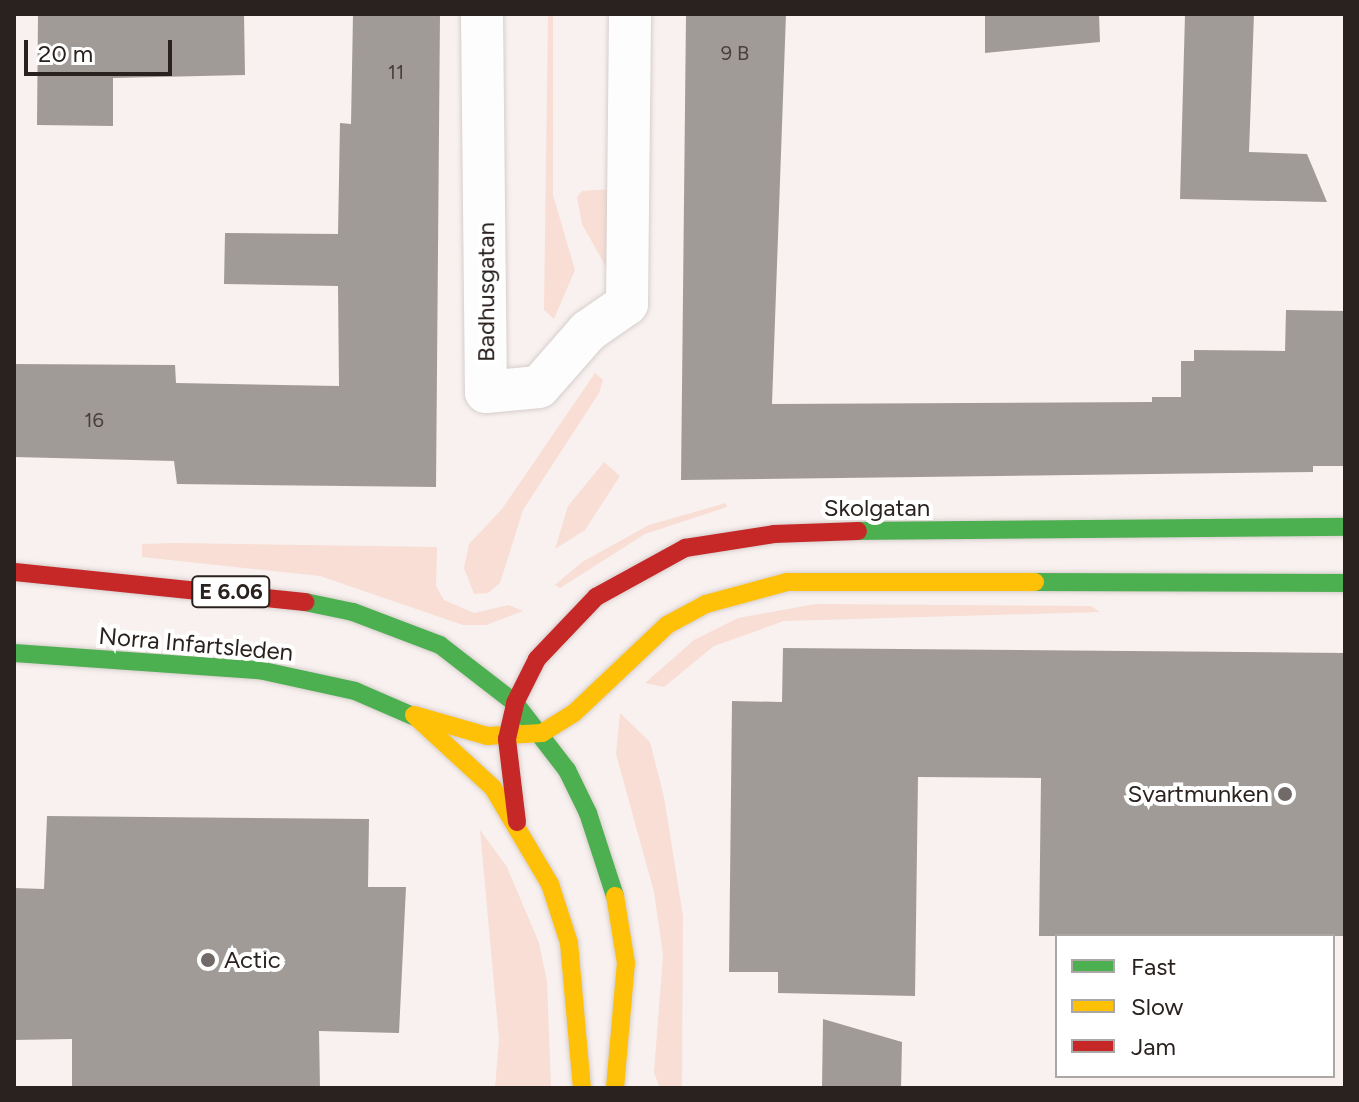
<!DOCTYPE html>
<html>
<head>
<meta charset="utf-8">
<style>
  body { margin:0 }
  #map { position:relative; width:1359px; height:1102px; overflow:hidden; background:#f8f1ef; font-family:Figtree,sans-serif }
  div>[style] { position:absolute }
  .green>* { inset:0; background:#f8ded5 }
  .building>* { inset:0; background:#a19b98 }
  .roads { filter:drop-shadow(0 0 2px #d6cecc) drop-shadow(0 0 2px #d6cecc) }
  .street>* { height:42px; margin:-21px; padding:0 21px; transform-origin:21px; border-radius:21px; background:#fefdfd }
  .fast>* { height:18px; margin:-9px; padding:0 9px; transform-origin:9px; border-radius:9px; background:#4caf50 }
  .slow>* { height:18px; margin:-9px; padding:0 9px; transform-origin:9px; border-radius:9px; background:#ffc107 }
  .jam>* { height:18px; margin:-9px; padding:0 9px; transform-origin:9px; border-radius:9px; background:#c62828 }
  .dots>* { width:22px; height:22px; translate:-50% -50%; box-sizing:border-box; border:4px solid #fff; border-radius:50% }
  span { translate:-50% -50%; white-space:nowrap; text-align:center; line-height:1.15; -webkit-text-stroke:8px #fff; paint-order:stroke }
  .number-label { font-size:20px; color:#48403d }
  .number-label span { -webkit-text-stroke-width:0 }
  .shield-label span { padding:2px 6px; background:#fff; border:2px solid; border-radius:6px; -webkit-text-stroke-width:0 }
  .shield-label { font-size:22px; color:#2a221f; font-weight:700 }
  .street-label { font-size:24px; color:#2a221f }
  .poi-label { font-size:24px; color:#2a221f }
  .right { translate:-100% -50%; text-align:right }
  .left { translate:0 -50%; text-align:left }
  .frame { position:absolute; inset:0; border:16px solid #2a221f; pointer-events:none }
  .legend { position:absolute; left:1055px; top:934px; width:280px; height:144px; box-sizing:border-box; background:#fff; border:2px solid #aaa7a5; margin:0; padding:10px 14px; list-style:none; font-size:24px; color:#2a221f }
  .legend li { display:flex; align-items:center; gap:16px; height:40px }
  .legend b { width:40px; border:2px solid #aaa7a5 }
  .scale { position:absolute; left:24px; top:40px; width:148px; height:36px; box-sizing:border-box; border:4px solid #2a221f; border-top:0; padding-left:10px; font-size:24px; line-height:28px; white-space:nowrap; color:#2a221f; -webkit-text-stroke:6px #fff; paint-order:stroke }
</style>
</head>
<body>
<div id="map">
  <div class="green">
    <i style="clip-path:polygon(548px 14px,553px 14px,553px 195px,575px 270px,554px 319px,544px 310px)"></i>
    <i style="clip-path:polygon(611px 189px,610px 267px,606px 267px,582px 224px,577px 197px,582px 191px)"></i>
    <i style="clip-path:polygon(595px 373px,603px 380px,599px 393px,523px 510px,500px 583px,488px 593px,474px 594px,464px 568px,469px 544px,502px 509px)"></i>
    <i style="clip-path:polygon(604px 462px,620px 476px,585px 530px,555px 549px,568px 506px)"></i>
    <i style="clip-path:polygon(726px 503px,727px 507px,645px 534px,560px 588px,555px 585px,582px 562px,649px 525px)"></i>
    <i style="clip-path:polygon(175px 543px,437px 547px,436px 586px,444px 600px,474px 613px,509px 605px,523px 611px,486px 625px,463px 625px,320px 576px,142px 557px,142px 544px)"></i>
    <i style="clip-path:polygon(815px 604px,1091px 606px,1100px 612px,784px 621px,714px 646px,664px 687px,645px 683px,694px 640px,738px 618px)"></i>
    <i style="clip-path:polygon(620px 713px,650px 742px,664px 797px,683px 916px,682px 1088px,660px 1088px,654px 1073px,663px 955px,654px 892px,616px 754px)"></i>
    <i style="clip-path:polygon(480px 830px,507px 867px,539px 943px,547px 982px,551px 1088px,495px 1088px,499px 1039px)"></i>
  </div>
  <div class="building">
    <i style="clip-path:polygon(38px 14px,244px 14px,245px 75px,113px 78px,113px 126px,37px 125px)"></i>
    <i style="clip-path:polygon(353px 14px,440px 14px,436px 487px,177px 484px,174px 461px,14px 457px,14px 364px,175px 365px,176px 383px,339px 386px,338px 286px,224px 284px,225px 233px,338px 234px,340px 123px,351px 124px)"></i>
    <i style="clip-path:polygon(686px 14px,786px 14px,772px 404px,1152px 402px,1152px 397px,1181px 397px,1181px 361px,1194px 361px,1194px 350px,1285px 351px,1286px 310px,1345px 311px,1345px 466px,1313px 466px,1313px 472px,681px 480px)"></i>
    <i style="clip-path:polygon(985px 14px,1099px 14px,1100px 42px,985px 53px)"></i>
    <i style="clip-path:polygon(1185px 14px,1254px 14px,1249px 152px,1307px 154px,1327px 202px,1180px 199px)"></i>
    <i style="clip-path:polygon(783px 648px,1345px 653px,1345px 936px,1039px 936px,1041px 778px,918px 777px,915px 996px,778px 993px,778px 972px,729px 972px,732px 701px,782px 702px)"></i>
    <i style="clip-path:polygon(47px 816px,369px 819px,368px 887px,406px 887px,399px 1033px,319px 1031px,320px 1088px,72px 1088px,72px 1039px,14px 1040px,14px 888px,44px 889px)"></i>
    <i style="clip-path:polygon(823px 1019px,902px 1042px,901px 1088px,822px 1088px)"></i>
  </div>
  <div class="roads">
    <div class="street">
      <i style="left:482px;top:14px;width:378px;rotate:89.4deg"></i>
      <i style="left:486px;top:392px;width:53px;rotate:-5.4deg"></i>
      <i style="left:539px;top:387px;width:74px;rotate:-48.8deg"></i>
      <i style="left:588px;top:331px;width:47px;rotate:-34.7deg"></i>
      <i style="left:627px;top:304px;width:290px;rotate:-89.4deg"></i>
    </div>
    <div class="fast">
      <i style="left:858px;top:531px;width:487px;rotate:-0.5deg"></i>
      <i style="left:1035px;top:582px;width:310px;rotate:0.2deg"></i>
      <i style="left:305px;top:602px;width:49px;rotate:11.8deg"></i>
      <i style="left:353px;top:612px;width:93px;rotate:20.8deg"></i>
      <i style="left:440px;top:645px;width:95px;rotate:37.7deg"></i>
      <i style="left:515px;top:703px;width:85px;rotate:52.2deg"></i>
      <i style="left:567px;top:770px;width:48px;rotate:64deg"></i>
      <i style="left:588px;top:813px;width:87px;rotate:72deg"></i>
      <i style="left:14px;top:653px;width:246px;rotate:4deg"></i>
      <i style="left:259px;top:670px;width:98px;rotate:12.3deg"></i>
      <i style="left:355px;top:691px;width:68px;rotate:23.5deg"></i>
    </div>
    <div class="slow">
      <i style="left:414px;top:715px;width:76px;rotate:16deg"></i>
      <i style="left:487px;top:736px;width:55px;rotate:-3.1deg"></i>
      <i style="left:542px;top:733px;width:36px;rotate:-32deg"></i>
      <i style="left:573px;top:714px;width:129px;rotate:-43.4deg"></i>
      <i style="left:667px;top:625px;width:44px;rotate:-28.3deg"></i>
      <i style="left:706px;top:604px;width:84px;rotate:-15.2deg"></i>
      <i style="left:787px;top:582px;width:248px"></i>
      <i style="left:417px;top:718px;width:103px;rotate:42.6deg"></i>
      <i style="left:493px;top:788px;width:112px;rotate:59.3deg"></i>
      <i style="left:550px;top:884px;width:62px;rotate:72.1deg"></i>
      <i style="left:569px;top:943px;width:146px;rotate:84.9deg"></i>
      <i style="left:615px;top:1088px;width:125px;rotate:-85deg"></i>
      <i style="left:626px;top:963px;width:68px;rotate:-99.3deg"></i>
    </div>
    <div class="jam">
      <i style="left:14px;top:572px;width:293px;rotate:5.9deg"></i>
      <i style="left:517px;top:822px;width:84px;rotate:-96.9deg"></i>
      <i style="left:507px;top:739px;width:37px;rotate:-77deg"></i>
      <i style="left:515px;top:703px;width:49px;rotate:-63.4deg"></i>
      <i style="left:537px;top:659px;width:86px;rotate:-46.4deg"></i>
      <i style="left:596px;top:597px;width:102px;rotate:-28.8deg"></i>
      <i style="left:685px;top:548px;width:90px;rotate:-8.9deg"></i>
      <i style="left:774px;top:534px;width:84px;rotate:-2deg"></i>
    </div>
  </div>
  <div class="dots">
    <i style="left:1285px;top:794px;background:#726a68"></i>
    <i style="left:208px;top:960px;background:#726a68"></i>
  </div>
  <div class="number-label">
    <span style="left:735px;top:53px">9 B</span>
    <span style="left:396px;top:72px">11</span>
    <span style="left:94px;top:420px">16</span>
  </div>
  <div class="shield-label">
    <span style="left:231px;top:592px">E 6.06</span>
  </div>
  <div class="street-label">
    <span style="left:486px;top:292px;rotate:-90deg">Badhusgatan</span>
    <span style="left:877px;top:508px">Skolgatan</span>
    <span style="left:196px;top:644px;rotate:5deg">Norra Infartsleden</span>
  </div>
  <div class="poi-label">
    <span class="right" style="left:1269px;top:794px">Svartmunken</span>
    <span class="left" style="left:224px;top:960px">Actic</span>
  </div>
  <div class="frame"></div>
  <ul class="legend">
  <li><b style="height:10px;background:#4caf50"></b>Fast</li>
  <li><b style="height:10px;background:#ffc107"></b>Slow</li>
  <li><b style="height:10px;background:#c62828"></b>Jam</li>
  </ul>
  <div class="scale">20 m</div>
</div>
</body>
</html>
